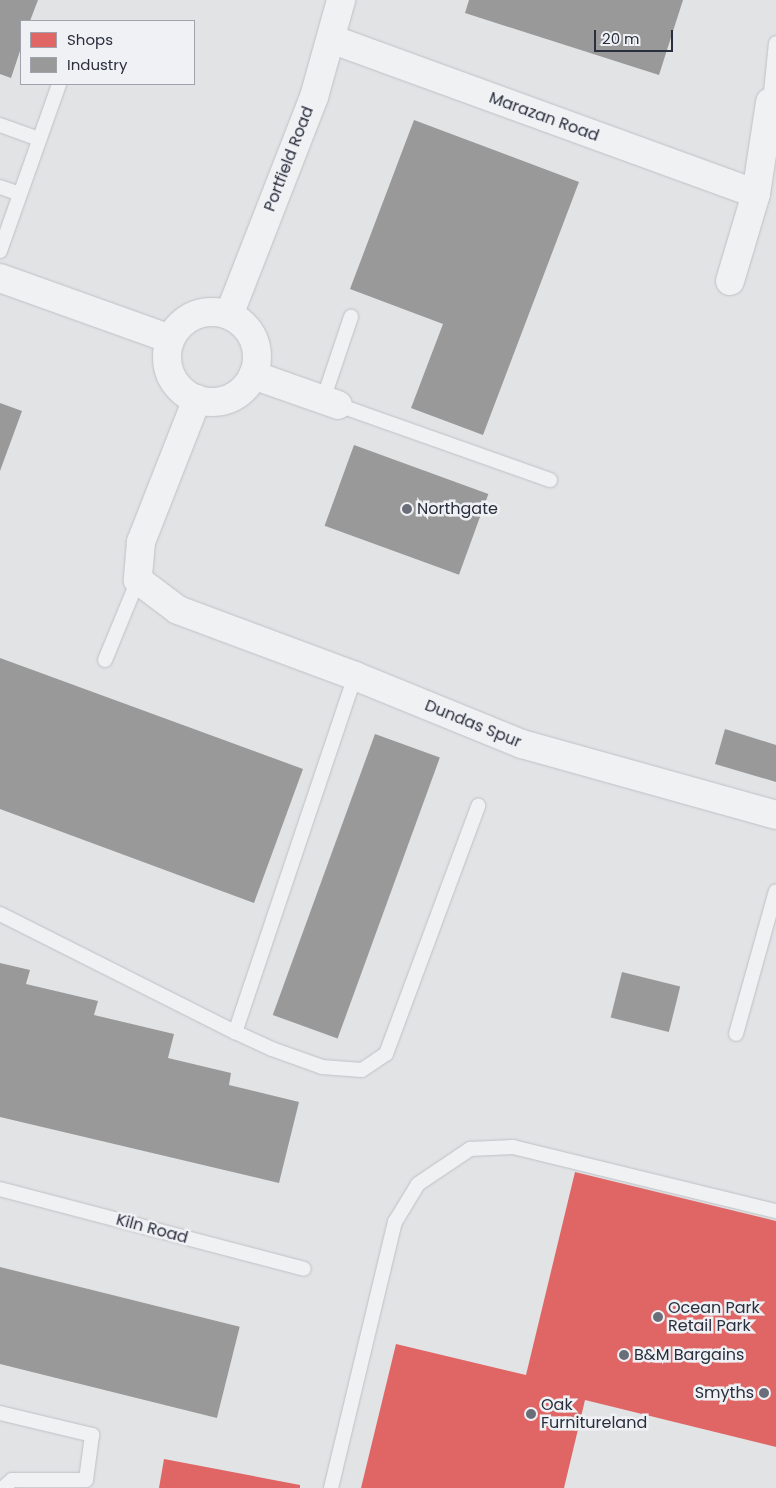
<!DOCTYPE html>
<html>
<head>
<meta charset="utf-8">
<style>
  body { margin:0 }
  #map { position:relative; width:776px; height:1488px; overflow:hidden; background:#e1e3e5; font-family:Poppins,sans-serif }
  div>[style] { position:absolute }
  .shops>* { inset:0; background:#e06666 }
  .industry>* { inset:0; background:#999; transform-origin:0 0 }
  .roads { filter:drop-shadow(0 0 1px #bfc1c3) drop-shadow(0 0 1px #bfc1c3) }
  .lane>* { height:14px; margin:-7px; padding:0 7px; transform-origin:7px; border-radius:7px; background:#f0f1f3 }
  .street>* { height:28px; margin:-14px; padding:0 14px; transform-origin:14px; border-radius:14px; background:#f0f1f3 }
  .street>.ring { margin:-14px; padding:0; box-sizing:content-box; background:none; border:28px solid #f0f1f3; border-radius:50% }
  .dots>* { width:14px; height:14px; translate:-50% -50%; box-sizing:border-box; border:2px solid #eff1f5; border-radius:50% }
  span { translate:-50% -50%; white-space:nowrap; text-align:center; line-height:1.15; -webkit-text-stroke:5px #eff1f5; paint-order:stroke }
  .street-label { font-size:16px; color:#2a2f3d }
  .poi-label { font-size:16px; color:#2a2f3d }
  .left { translate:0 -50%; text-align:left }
  .right { translate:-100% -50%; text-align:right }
  .legend { position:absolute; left:20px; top:20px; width:175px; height:65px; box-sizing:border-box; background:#eff1f5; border:1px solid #a0a3ab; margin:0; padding:6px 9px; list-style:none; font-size:15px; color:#2a2f3d }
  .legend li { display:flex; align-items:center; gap:10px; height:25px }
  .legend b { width:25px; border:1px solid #a0a3ab }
  .scale { position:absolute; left:594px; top:30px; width:79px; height:22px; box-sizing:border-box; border:2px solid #2a2f3d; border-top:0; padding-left:6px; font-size:15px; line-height:18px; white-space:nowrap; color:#2a2f3d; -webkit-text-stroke:4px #eff1f5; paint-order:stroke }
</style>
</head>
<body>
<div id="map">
  <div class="shops">
    <i style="clip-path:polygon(575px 1172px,776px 1221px,776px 1447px,585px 1400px,564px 1488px,361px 1488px,396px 1344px,526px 1375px)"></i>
    <i style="clip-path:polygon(164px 1459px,300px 1485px,300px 1488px,159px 1488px)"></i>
  </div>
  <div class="industry">
    <i style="clip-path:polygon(0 0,38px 0,30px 21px,21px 21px,21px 48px,11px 78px,0 74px)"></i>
    <i style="clip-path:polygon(469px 0,683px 0,659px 75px,465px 13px)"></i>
    <i style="clip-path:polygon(414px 120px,579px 182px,483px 435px,411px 408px,443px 324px,350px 289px)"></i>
    <i style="clip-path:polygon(0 403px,22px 411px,0 471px)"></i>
    <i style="left:354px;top:445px;width:143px;height:86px;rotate:20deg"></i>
    <i style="clip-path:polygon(0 658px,303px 769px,254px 903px,0 809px)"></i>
    <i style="clip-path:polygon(725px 729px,776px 745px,776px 782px,715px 764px)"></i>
    <i style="left:375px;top:734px;width:69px;height:299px;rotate:20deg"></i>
    <i style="clip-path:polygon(0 963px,30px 970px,26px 984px,98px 1001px,94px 1015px,174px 1034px,168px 1058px,231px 1073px,229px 1085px,299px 1102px,279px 1183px,0 1117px)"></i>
    <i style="left:622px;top:972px;width:60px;height:47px;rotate:14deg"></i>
    <i style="left:0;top:1267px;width:247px;height:94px;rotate:14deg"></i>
  </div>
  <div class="roads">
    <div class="lane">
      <i style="left:770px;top:102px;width:59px;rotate:-84.2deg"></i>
      <i style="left:0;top:125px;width:41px;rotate:19.7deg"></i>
      <i style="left:0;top:187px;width:21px;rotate:19deg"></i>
      <i style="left:0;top:251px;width:177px;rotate:-70.5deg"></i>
      <i style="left:323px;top:400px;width:88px;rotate:-71.4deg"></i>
      <i style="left:338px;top:405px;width:225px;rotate:19.5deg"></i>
      <i style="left:105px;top:660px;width:87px;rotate:-67.6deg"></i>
      <i style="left:355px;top:676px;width:376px;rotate:108.6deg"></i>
      <i style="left:235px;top:1032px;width:41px;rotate:24.7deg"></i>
      <i style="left:272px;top:1049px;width:53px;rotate:19.8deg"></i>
      <i style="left:322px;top:1067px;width:40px;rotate:4.3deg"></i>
      <i style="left:362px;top:1070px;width:29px;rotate:-34deg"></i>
      <i style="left:386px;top:1054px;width:265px;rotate:-69.6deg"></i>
      <i style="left:0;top:914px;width:263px;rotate:26.7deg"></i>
      <i style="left:736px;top:1034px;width:148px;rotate:-74.4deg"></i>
      <i style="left:0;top:1189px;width:314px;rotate:14.7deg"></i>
      <i style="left:0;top:1413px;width:95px;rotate:13.4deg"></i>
      <i style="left:92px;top:1435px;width:45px;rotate:97.6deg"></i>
      <i style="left:86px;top:1480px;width:74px;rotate:180deg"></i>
      <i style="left:12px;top:1480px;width:12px;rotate:138deg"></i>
      <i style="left:331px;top:1488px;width:274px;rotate:-76.5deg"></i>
      <i style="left:395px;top:1222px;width:44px;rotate:-58.8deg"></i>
      <i style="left:418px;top:1184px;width:63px;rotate:-33.9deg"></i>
      <i style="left:470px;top:1149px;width:43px;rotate:-2.7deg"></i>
      <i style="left:513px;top:1147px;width:271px;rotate:13.7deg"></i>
    </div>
    <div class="street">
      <i style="left:331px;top:39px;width:452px;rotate:20deg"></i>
      <i style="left:0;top:278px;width:181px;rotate:19.7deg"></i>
      <i style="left:730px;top:281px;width:91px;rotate:-73.4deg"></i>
      <i style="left:756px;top:194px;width:93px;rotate:-81.3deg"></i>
      <i class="ring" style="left:167px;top:312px;width:62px;height:62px"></i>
      <i style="left:229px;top:315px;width:234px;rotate:-68.7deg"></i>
      <i style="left:314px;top:97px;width:101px;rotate:-74.4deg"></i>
      <i style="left:253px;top:375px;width:90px;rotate:19.4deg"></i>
      <i style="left:197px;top:399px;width:154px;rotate:111.4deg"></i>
      <i style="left:141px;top:542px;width:38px;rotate:95deg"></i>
      <i style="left:138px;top:580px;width:50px;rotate:36.9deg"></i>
      <i style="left:178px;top:610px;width:189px;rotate:20.4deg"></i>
      <i style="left:355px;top:676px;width:180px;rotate:22.2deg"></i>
      <i style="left:522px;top:744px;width:264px;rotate:15.6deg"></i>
    </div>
  </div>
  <div class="dots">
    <i style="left:407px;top:509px;background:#6a6e78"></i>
    <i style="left:658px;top:1317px;background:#6a6e78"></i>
    <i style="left:624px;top:1355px;background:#6a6e78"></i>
    <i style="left:764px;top:1393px;background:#6a6e78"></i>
    <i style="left:531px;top:1414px;background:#6a6e78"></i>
  </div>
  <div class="street-label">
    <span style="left:544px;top:117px;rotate:20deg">Marazan Road</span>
    <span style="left:289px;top:159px;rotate:-69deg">Portfield Road</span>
    <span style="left:473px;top:724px;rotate:22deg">Dundas Spur</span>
    <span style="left:152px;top:1229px;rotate:15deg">Kiln Road</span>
  </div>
  <div class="poi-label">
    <span class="left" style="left:417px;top:509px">Northgate</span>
    <span class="left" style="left:668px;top:1317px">Ocean Park<br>Retail Park</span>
    <span class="left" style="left:634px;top:1355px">B&amp;M Bargains</span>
    <span class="right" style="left:754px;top:1393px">Smyths</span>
    <span class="left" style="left:541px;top:1414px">Oak<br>Furnitureland</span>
  </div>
  <ul class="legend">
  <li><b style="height:14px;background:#e06666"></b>Shops</li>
  <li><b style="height:14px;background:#999"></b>Industry</li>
  </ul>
  <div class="scale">20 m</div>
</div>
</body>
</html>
